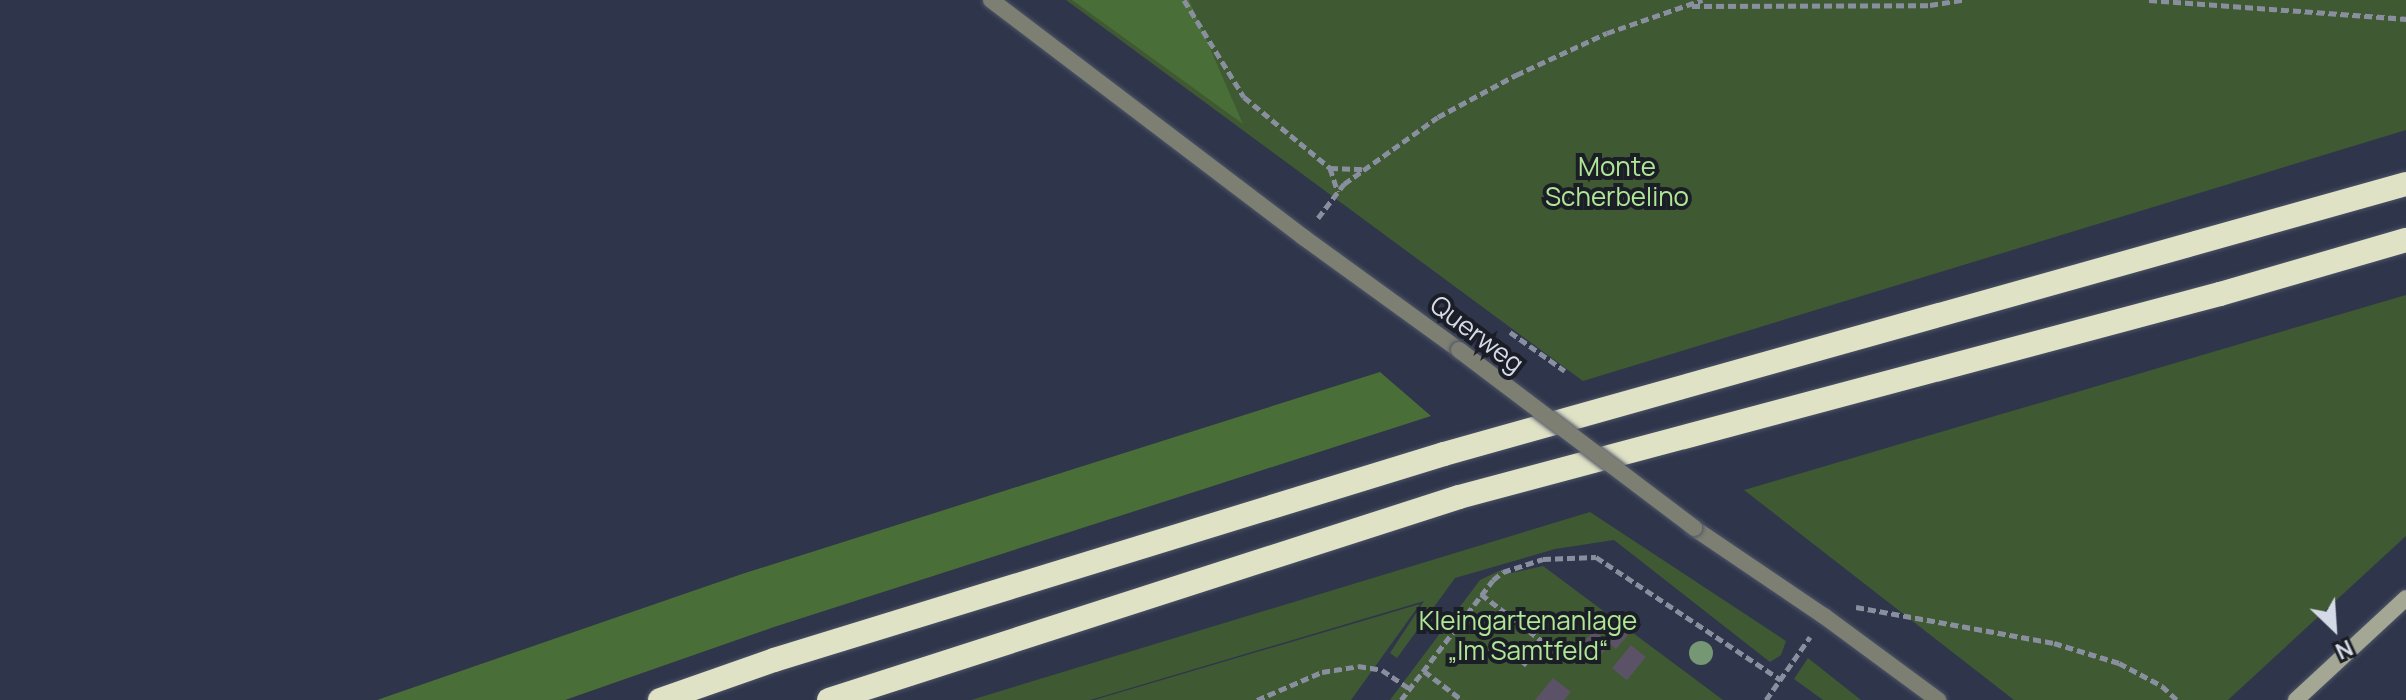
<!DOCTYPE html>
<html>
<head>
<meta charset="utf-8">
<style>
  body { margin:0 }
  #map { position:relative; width:2406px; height:700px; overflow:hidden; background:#2f364b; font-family:Manrope,sans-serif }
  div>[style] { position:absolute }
  .green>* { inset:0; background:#3f5932 }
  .forest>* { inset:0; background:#4a6e37 }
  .building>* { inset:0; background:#5c5268; transform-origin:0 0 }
  .path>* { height:5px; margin-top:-2.5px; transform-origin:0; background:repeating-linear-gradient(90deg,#898f9f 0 8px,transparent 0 12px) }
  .roads { filter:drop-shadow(0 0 2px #4d5467) drop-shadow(0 0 2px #4d5467) }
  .street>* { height:16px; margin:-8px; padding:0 8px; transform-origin:8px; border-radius:8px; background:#7e7f73 }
  .secondary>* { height:16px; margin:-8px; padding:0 8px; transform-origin:8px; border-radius:8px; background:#a5a795 }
  .highway>* { height:24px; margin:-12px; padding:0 12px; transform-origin:12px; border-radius:12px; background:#e0e2c5 }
  .bridges { filter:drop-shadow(0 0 2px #4d5467) drop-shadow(0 0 2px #4d5467) }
  .street-bridge>* { height:16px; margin:-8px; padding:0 8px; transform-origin:8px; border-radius:8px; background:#7e7f73 }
  .trees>* { width:24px; height:24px; margin:-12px; border-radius:50%; background:#769774 }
  span { translate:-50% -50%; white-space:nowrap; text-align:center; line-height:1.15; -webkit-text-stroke:8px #1b1e27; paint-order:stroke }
  .park-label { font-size:26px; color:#b0e795 }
  .street-label { font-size:26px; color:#d5dae7 }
  .north { position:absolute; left:2294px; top:588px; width:80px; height:80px; -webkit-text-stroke:6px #1b1e27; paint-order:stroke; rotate:155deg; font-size:22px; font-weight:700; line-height:32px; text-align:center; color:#d5dae7 }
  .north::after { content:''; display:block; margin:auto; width:28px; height:36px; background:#d5dae7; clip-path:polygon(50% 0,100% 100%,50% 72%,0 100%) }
</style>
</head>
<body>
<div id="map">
  <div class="green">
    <i style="clip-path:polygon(1066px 0,2406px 0,2406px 130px,1583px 381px)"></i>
    <i style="clip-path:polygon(2406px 295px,2406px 536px,2228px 700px,2014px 700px,1744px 490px)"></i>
    <i style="clip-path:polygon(1590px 512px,1786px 641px,1781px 655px,1770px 662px,1614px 540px,1555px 549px,1455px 578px,1397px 658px,1390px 653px,1424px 601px,1090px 700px,971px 700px)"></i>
    <i style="clip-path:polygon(1543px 566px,1723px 700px,1390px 700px,1480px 580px,1501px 570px,1507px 574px)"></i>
    <i style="clip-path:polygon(1420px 604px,1351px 700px,1094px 700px)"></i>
    <i style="clip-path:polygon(1808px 658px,1861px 700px,1823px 700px,1794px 679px)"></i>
  </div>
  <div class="forest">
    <i style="clip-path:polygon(1072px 0,1189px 0,1243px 124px)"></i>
    <i style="clip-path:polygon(1380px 372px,1431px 416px,774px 627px,565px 700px,377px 700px,742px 574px)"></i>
  </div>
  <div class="building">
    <i style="clip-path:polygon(1618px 627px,1628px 635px,1616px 649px,1610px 644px,1592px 665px,1576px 652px,1594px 630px,1607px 641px)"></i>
    <i style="left:1631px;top:645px;width:19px;height:30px;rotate:39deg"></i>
    <i style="clip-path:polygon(1553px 678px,1571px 692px,1564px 700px,1535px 700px)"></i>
  </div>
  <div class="path">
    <i style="left:1184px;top:0;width:114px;rotate:58.3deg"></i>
    <i style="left:1244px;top:97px;width:112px;rotate:39.5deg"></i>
    <i style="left:1330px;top:168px;width:35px;rotate:2deg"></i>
    <i style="left:2149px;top:0;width:258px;rotate:4.2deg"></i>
    <i style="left:1692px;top:6px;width:238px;rotate:-0.2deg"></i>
    <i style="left:1930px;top:5px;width:33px;rotate:-9deg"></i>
    <i style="left:1330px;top:168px;width:25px;rotate:72deg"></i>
    <i style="left:1318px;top:218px;width:43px;rotate:-52.6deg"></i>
    <i style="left:1344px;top:184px;width:115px;rotate:-35.5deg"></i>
    <i style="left:1438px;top:117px;width:89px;rotate:-28.3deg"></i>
    <i style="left:1516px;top:75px;width:100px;rotate:-24.8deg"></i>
    <i style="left:1607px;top:33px;width:101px;rotate:-19.2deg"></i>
    <i style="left:1510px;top:332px;width:67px;rotate:35.3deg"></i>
    <i style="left:1481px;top:594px;width:77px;rotate:37.6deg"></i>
    <i style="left:1856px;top:607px;width:201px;rotate:10.3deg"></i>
    <i style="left:2054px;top:643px;width:68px;rotate:17.1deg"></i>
    <i style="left:2119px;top:663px;width:49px;rotate:28.1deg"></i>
    <i style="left:2162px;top:686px;width:21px;rotate:43deg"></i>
    <i style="left:1465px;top:617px;width:78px;rotate:37.7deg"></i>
    <i style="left:1424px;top:671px;width:48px;rotate:37.3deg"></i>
    <i style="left:1257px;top:700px;width:71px;rotate:-23.3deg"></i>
    <i style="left:1322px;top:672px;width:36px;rotate:-9deg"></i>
    <i style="left:1358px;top:666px;width:24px;rotate:9deg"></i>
    <i style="left:1382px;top:670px;width:34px;rotate:34deg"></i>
    <i style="left:1401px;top:700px;width:151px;rotate:-52.5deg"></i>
    <i style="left:1493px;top:580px;width:13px;rotate:-39deg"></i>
    <i style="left:1503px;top:572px;width:42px;rotate:-18deg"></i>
    <i style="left:1543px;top:559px;width:53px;rotate:-2.2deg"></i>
    <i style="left:1596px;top:557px;width:222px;rotate:33.6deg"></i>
    <i style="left:1766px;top:700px;width:77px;rotate:-55.1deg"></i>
  </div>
  <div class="roads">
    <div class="street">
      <i style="left:991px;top:0;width:392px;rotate:37.2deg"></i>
      <i style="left:1303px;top:237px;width:193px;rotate:35.9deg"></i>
      <i style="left:1694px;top:528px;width:157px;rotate:34.1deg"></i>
      <i style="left:1824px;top:616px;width:142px;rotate:36.4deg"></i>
    </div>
    <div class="secondary">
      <i style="left:2296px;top:700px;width:150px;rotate:-42.8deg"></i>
    </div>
    <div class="highway">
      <i style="left:660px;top:700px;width:121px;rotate:-19.3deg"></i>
      <i style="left:774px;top:660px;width:701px;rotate:-17.09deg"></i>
      <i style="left:1444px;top:454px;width:999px;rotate:-15.68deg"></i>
      <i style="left:829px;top:700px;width:662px;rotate:-17.86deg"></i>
      <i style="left:1459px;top:497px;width:788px;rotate:-14.94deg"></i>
      <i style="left:2220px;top:294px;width:194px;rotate:-16.2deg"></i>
    </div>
  </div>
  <div class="bridges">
    <div class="street-bridge">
      <i style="left:1459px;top:350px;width:295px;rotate:37.1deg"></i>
    </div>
  </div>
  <div class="trees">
    <i style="left:1701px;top:653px"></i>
  </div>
  <div class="park-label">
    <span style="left:1617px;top:182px">Monte<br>Scherbelino</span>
    <span style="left:1528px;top:636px">Kleingartenanlage<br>„Im Samtfeld“</span>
  </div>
  <div class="street-label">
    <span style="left:1477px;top:334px;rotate:37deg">Querweg</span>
  </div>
  <div class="north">N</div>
</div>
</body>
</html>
